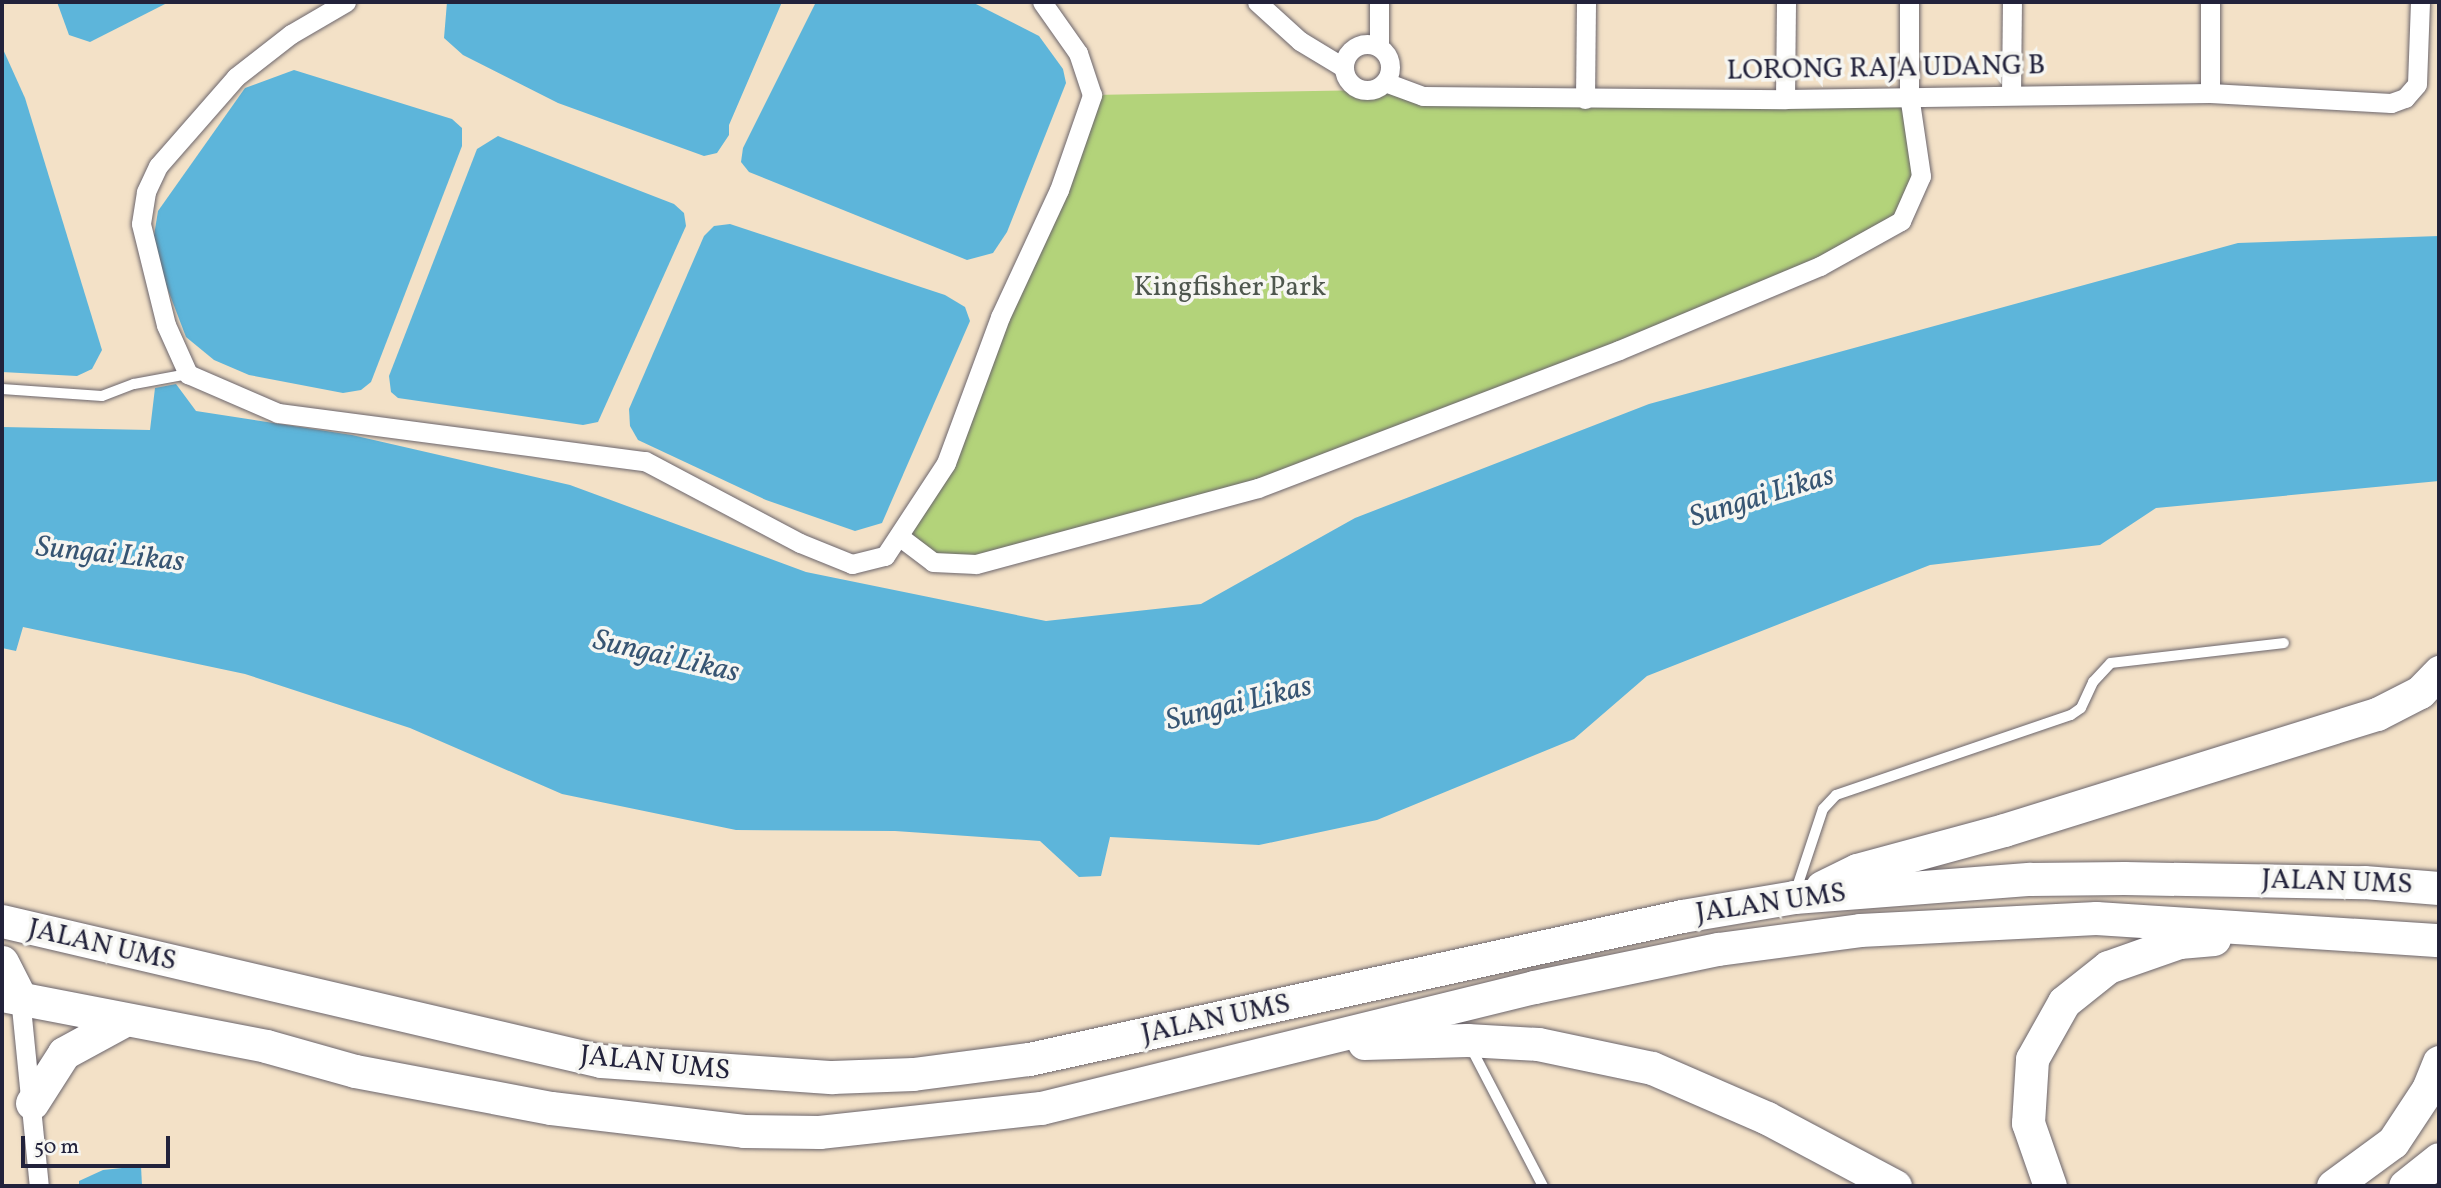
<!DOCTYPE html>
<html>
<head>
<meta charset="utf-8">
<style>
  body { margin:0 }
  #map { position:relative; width:2441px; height:1188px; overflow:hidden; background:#f3e1c7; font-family:Vollkorn,serif }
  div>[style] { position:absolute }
  .green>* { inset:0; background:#b3d37a }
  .water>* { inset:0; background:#5db5da }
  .roads { filter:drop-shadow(0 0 2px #6b656c) drop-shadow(0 0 2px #6b656c) }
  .lane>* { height:10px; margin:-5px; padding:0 5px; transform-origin:5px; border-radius:5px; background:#fff }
  .street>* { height:19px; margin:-9.5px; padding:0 9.5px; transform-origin:9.5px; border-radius:9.5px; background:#fff }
  .street>.ring { margin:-9.5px; padding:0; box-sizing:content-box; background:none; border:19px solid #fff; border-radius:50% }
  .highway>* { height:33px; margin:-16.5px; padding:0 16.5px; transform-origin:16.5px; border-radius:16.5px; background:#fff }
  span { translate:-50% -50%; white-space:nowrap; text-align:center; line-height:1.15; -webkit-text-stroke:7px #f6f6f2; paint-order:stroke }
  .street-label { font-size:28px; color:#22223b }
  .park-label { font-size:28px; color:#4e574e }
  .water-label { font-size:30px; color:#375573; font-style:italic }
  .frame { position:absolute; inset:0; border:4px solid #22223b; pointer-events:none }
  .scale { position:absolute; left:21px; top:1136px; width:149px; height:32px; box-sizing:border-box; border:4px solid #22223b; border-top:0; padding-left:9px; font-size:21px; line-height:24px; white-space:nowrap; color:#22223b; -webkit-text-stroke:5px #f6f6f2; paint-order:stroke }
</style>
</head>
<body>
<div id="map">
  <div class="green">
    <i style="clip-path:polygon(1385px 82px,1423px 96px,1909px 95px,1921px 176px,1901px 221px,1820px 266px,1258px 488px,1013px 554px,933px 562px,900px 537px,946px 463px,1092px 95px,1373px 90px)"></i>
  </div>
  <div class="water">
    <i style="clip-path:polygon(57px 2px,169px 2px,90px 42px,69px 35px)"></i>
    <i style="clip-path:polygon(447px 2px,782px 2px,729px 125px,729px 135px,717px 153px,704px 156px,558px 103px,463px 55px,444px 38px)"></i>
    <i style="clip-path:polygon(816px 2px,972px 2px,1039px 36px,1063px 69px,1066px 83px,1007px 232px,993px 253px,967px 260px,749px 172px,741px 162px,743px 148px)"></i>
    <i style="clip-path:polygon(2px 47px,25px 98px,102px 350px,92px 369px,77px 376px,2px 372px)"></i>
    <i style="clip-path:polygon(294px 70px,452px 119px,462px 128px,462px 146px,371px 382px,361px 390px,343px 393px,249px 375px,214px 360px,186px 337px,152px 248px,158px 211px,245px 88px)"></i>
    <i style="clip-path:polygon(498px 136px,674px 204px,684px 213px,686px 226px,598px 422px,583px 425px,398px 398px,391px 392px,389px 376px,477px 149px)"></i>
    <i style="clip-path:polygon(730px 224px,945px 295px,965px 307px,970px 321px,882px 523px,855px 531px,766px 500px,638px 440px,630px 426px,629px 409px,704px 236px,714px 226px)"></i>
    <i style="clip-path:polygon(2439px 236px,2439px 481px,2156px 508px,2100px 545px,1930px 565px,1647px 676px,1574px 739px,1377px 820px,1259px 845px,1110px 837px,1101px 876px,1079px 877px,1040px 841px,895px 831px,736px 830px,562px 794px,410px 728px,245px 674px,23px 627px,16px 651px,2px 648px,2px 427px,150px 430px,155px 388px,176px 384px,196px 411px,352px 435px,570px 485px,806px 572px,1046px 621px,1201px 604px,1355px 518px,1649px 404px,2238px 243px)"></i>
    <i style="clip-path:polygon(141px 1166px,142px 1186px,79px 1186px,79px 1181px,103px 1170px)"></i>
  </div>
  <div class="roads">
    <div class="lane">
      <i style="left:2px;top:389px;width:100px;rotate:4deg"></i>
      <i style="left:102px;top:396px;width:34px;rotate:-21deg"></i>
      <i style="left:134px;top:384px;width:55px;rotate:-10.5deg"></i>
      <i style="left:1796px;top:890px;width:85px;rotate:-71.6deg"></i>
      <i style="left:1823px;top:809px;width:19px;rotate:-47deg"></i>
      <i style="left:1836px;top:795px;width:248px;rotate:-18.8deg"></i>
      <i style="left:2071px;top:715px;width:12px;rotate:-35deg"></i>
      <i style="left:2081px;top:708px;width:29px;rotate:-65deg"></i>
      <i style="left:2093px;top:682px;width:26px;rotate:-47deg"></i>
      <i style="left:2111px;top:663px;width:174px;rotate:-6.6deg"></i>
      <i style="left:1470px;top:1046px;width:158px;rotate:62.5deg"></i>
    </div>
    <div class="street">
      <i style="left:346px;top:2px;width:64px;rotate:149.8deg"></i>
      <i style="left:291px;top:34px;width:70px;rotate:142deg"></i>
      <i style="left:236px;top:77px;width:118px;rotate:131.2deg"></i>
      <i style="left:158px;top:166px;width:29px;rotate:115deg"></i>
      <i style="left:146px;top:192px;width:32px;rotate:99deg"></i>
      <i style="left:141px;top:224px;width:104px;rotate:76.1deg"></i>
      <i style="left:166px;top:325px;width:54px;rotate:65.8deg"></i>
      <i style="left:188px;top:374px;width:98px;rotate:23.4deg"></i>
      <i style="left:278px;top:413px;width:370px;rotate:7.5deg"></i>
      <i style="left:645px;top:461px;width:175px;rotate:27.9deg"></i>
      <i style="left:800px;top:543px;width:56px;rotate:22deg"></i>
      <i style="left:852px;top:564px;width:34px;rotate:-14deg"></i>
      <i style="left:885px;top:556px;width:111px;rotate:-56.7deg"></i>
      <i style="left:946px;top:463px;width:156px;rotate:-69.7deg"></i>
      <i style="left:1000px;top:317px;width:140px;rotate:-65.1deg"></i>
      <i style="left:1059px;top:190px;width:101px;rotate:-70.8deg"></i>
      <i style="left:1092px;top:95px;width:44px;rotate:-108.4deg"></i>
      <i style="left:1078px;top:53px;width:62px;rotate:-125.2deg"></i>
      <i style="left:1257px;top:2px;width:58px;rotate:42.2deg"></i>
      <i style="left:1300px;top:41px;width:50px;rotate:31.2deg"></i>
      <i class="ring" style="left:1344px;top:44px;width:27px;height:27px"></i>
      <i style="left:1379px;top:47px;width:45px;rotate:-90deg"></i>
      <i style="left:1385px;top:82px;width:40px;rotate:20.2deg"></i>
      <i style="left:1423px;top:96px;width:362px;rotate:0.5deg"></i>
      <i style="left:1785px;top:99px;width:425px;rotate:-0.8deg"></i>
      <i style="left:2210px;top:93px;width:181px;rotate:3.2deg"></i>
      <i style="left:2391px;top:103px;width:15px;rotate:-20deg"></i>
      <i style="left:2405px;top:98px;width:18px;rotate:-49deg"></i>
      <i style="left:2417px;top:84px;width:82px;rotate:-87.9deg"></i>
      <i style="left:2210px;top:93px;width:91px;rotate:-90deg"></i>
      <i style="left:2011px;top:95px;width:93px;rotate:-89.4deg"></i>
      <i style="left:1585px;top:99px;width:97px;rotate:-89.4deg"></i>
      <i style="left:1785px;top:99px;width:97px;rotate:-89.4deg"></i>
      <i style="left:900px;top:537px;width:41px;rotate:37.1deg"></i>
      <i style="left:933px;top:562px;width:43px;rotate:2.7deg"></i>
      <i style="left:976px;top:564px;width:292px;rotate:-15.1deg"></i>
      <i style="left:1258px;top:488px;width:386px;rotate:-20.9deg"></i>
      <i style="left:1619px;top:350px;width:218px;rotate:-22.7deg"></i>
      <i style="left:1820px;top:266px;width:93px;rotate:-29.1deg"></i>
      <i style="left:1901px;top:221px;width:49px;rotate:-66deg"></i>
      <i style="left:1921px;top:176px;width:82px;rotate:-98.4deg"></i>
      <i style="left:1909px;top:95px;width:93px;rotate:-90deg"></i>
      <i style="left:20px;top:997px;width:190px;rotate:84.3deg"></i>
    </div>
    <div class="highway">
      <i style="left:1822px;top:887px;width:39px;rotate:-26deg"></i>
      <i style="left:1857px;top:870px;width:152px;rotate:-15.2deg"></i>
      <i style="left:2004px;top:830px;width:391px;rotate:-17.3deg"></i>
      <i style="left:2377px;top:714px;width:48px;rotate:-27.1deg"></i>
      <i style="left:2420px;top:692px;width:28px;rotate:-46deg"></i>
      <i style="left:2px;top:921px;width:615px;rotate:13.16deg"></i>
      <i style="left:601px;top:1061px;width:232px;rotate:4deg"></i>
      <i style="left:832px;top:1077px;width:81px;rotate:-2.1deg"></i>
      <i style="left:913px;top:1074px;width:117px;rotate:-7.4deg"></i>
      <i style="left:1029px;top:1059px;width:668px;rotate:-12.35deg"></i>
      <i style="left:1682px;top:916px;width:114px;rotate:-9.6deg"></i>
      <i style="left:1794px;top:897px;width:237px;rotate:-4.4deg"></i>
      <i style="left:2030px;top:879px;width:94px;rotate:-0.6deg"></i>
      <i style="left:2124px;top:878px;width:240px;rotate:1deg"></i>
      <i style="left:2364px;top:882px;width:75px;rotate:4.6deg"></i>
      <i style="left:2px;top:962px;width:39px;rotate:63deg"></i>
      <i style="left:2px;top:995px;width:269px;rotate:10.9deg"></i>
      <i style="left:266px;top:1046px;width:92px;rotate:15.7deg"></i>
      <i style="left:355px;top:1071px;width:199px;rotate:10.7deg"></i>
      <i style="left:551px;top:1108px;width:194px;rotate:6.8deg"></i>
      <i style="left:744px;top:1131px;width:75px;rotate:0.8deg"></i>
      <i style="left:819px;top:1132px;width:223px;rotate:-6.2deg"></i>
      <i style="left:1041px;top:1108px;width:508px;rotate:-13.79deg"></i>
      <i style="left:1534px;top:987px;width:188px;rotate:-11.7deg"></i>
      <i style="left:1718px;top:949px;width:143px;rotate:-7.6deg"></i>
      <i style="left:1860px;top:930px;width:236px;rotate:-2.9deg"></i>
      <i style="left:2096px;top:918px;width:344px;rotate:3.7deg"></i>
      <i style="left:1364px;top:1043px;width:103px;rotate:-1.7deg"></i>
      <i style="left:1467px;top:1040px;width:71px;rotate:3.2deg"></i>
      <i style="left:1538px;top:1044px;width:116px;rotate:11.9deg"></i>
      <i style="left:1652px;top:1068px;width:125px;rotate:23.5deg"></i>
      <i style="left:1767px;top:1118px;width:145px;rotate:28deg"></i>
      <i style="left:32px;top:1103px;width:59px;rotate:-57.4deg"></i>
      <i style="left:64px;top:1053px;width:67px;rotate:-28.5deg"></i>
      <i style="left:2050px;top:1186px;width:67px;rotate:-109.2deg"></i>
      <i style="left:2028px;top:1123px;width:64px;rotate:-86.4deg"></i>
      <i style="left:2032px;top:1059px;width:65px;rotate:-60.7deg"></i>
      <i style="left:2064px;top:1002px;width:56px;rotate:-38.5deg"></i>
      <i style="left:2108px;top:967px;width:75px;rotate:-19.4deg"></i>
      <i style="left:2179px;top:942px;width:35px;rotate:-5deg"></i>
      <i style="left:2333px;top:1186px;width:74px;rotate:-36.3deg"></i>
      <i style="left:2393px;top:1142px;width:64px;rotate:-56.6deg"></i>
      <i style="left:2428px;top:1089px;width:29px;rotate:-68deg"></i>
      <i style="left:2405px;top:1186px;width:43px;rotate:-38.5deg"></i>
    </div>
  </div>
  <div class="street-label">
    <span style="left:1886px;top:69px;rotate:-1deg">LORONG RAJA UDANG B</span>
    <span style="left:2337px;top:883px;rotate:2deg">JALAN UMS</span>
    <span style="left:1771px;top:904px;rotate:-8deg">JALAN UMS</span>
    <span style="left:102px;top:946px;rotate:13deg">JALAN UMS</span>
    <span style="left:1216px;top:1020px;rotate:-12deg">JALAN UMS</span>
    <span style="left:655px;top:1064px;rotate:6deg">JALAN UMS</span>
  </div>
  <div class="park-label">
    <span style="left:1230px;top:288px">Kingfisher Park</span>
  </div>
  <div class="water-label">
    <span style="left:1762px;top:497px;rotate:-17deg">Sungai Likas</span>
    <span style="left:110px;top:555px;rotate:6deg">Sungai Likas</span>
    <span style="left:666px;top:657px;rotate:13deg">Sungai Likas</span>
    <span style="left:1239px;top:704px;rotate:-14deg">Sungai Likas</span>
  </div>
  <div class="frame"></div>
  <div class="scale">50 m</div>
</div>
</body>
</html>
